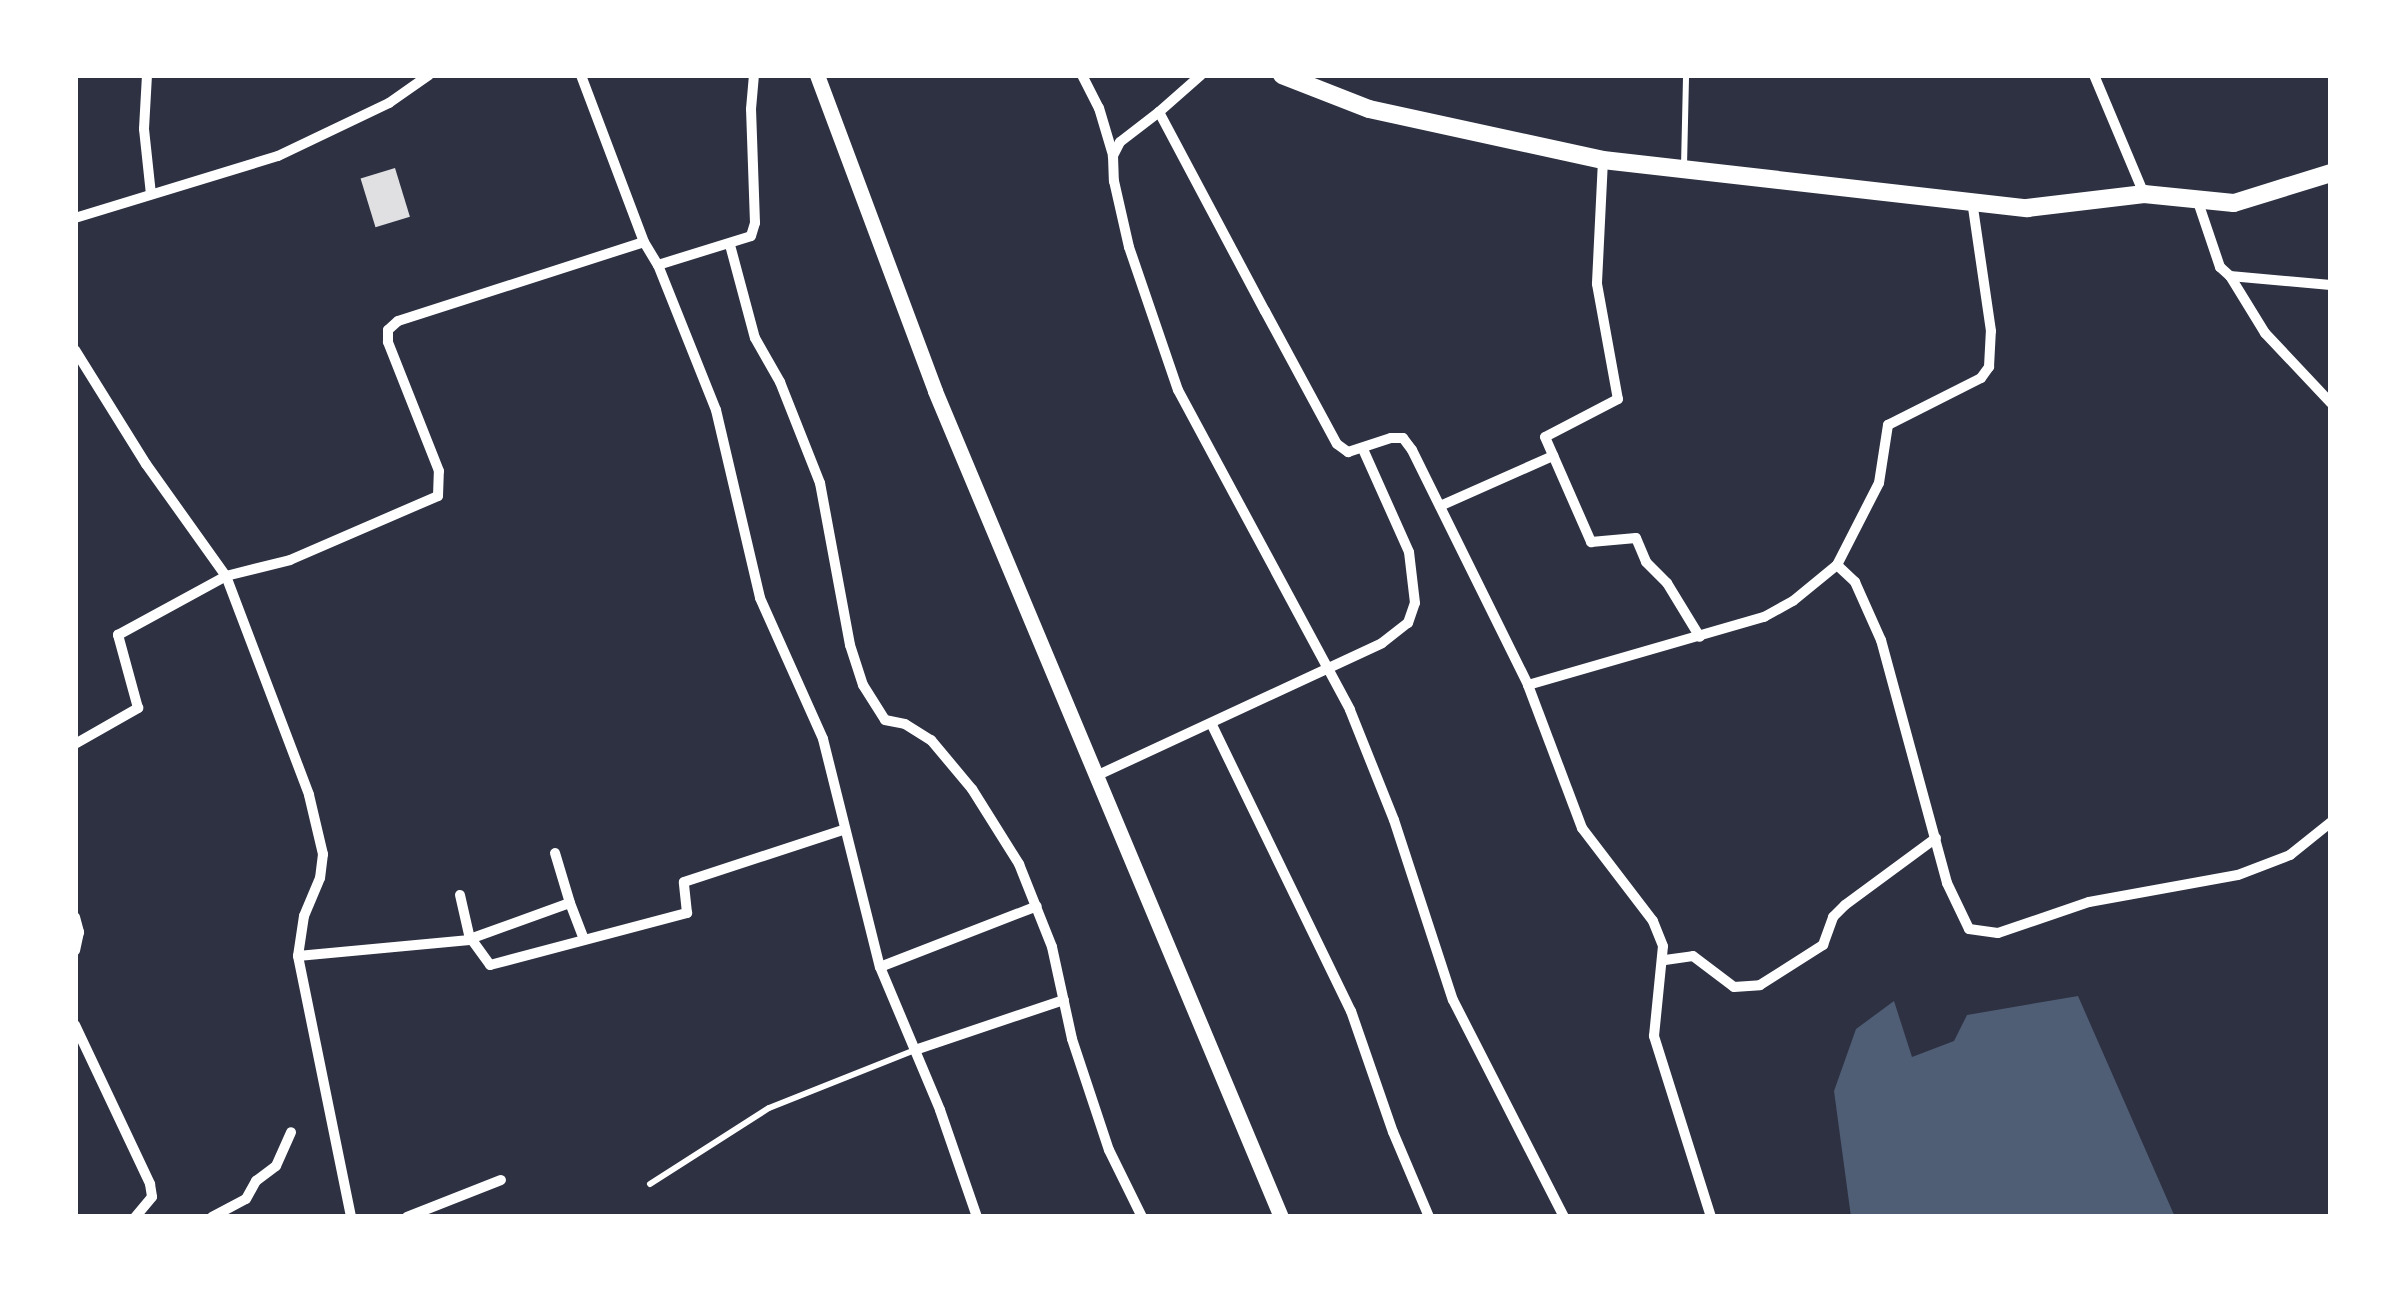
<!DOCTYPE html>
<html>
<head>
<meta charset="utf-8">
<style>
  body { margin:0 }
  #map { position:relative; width:2406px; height:1292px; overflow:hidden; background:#2d3142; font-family:"Sofia Sans Condensed",sans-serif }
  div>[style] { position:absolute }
  .water>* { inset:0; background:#4f5d75 }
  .building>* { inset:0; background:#e0e0e3; transform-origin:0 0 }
  .service>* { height:6px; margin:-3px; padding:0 3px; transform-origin:3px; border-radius:3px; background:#fff }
  .minor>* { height:10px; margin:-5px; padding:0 5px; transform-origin:5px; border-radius:5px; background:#fff }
  .secondary>* { height:15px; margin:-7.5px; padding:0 7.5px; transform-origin:7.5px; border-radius:7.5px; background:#fff }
  .primary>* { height:18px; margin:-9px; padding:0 9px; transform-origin:9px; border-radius:9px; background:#fff }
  span { translate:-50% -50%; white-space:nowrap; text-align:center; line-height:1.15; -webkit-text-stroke:10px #fff; paint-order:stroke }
  .frame { position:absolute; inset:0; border:78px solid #fff; pointer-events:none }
</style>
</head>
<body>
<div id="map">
  <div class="water">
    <i style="clip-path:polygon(2078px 996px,2175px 1217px,1851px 1217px,1834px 1091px,1856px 1029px,1894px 1001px,1912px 1057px,1954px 1041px,1967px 1015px)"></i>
  </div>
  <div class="building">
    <i style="left:395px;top:168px;width:51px;height:36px;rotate:73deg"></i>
  </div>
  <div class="service">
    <i style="left:1684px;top:166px;width:91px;rotate:-88.7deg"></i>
    <i style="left:650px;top:1184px;width:141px;rotate:-32.6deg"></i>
    <i style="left:769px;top:1108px;width:157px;rotate:-21.7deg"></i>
  </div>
  <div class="minor">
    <i style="left:147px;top:75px;width:54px;rotate:93.2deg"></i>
    <i style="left:144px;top:129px;width:65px;rotate:83.9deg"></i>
    <i style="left:1082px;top:75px;width:37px;rotate:63deg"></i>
    <i style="left:1099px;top:108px;width:49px;rotate:73.4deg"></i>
    <i style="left:1201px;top:75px;width:56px;rotate:138.6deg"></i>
    <i style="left:1159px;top:112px;width:225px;rotate:62deg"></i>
    <i style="left:1265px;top:311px;width:151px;rotate:61.6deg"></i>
    <i style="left:1337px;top:444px;width:14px;rotate:36deg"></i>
    <i style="left:1348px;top:452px;width:45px;rotate:-18deg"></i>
    <i style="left:1391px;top:438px;width:12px"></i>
    <i style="left:1403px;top:438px;width:15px;rotate:53deg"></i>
    <i style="left:1412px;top:450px;width:262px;rotate:63.7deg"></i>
    <i style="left:2094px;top:75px;width:129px;rotate:67.2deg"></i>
    <i style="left:1159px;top:112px;width:49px;rotate:142.4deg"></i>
    <i style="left:1120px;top:142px;width:16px;rotate:117deg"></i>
    <i style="left:1113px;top:156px;width:25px;rotate:88deg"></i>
    <i style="left:1114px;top:181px;width:68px;rotate:77.2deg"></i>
    <i style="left:1129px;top:247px;width:151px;rotate:71.1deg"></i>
    <i style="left:1178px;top:390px;width:363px;rotate:61.7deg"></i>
    <i style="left:1350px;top:710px;width:118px;rotate:68.2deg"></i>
    <i style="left:1394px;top:820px;width:189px;rotate:71.9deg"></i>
    <i style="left:1453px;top:1000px;width:244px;rotate:62.9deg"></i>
    <i style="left:1603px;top:160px;width:124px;rotate:92.8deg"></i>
    <i style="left:1597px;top:284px;width:117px;rotate:79.7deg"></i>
    <i style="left:1618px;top:399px;width:82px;rotate:152.5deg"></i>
    <i style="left:1545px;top:437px;width:115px;rotate:66.3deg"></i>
    <i style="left:1591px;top:542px;width:45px;rotate:-5.1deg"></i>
    <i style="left:1636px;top:538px;width:26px;rotate:67deg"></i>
    <i style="left:1646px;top:562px;width:30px;rotate:45deg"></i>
    <i style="left:1667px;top:583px;width:63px;rotate:58.6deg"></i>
    <i style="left:2198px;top:202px;width:69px;rotate:71.3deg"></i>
    <i style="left:2220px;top:267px;width:13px;rotate:42deg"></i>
    <i style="left:2230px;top:276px;width:101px;rotate:5.1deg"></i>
    <i style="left:75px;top:218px;width:212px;rotate:-17deg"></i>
    <i style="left:278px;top:156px;width:123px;rotate:-25.5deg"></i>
    <i style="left:389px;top:103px;width:49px;rotate:-35deg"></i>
    <i style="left:644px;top:242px;width:27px;rotate:59deg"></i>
    <i style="left:658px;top:265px;width:97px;rotate:-17.3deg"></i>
    <i style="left:751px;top:236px;width:14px;rotate:-73deg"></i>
    <i style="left:755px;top:223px;width:114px;rotate:-92deg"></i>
    <i style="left:751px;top:109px;width:34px;rotate:-85deg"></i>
    <i style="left:730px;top:245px;width:96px;rotate:75deg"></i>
    <i style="left:755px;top:338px;width:51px;rotate:60.4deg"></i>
    <i style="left:780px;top:382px;width:109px;rotate:68.4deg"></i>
    <i style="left:820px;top:483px;width:165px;rotate:79.5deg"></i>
    <i style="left:850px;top:645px;width:42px;rotate:72deg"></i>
    <i style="left:863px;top:685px;width:41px;rotate:57.8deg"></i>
    <i style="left:885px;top:720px;width:20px;rotate:11deg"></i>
    <i style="left:905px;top:724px;width:31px;rotate:32deg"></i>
    <i style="left:931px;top:740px;width:64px;rotate:50.1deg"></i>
    <i style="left:972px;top:789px;width:89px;rotate:57.9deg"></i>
    <i style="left:1019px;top:864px;width:89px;rotate:68.3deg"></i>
    <i style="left:1052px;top:947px;width:94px;rotate:77.7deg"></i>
    <i style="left:1072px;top:1039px;width:117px;rotate:71.6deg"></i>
    <i style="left:1109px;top:1150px;width:75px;rotate:63.8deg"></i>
    <i style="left:658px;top:265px;width:156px;rotate:68.2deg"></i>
    <i style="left:716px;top:410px;width:193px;rotate:76.8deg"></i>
    <i style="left:760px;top:598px;width:154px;rotate:65.9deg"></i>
    <i style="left:823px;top:739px;width:235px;rotate:76deg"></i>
    <i style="left:880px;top:967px;width:155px;rotate:67.2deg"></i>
    <i style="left:940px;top:1110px;width:113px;rotate:70.9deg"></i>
    <i style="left:2230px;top:276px;width:67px;rotate:58.4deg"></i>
    <i style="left:2265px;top:333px;width:96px;rotate:46.7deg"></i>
    <i style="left:75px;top:350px;width:134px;rotate:58.1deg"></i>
    <i style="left:146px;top:464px;width:138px;rotate:54.5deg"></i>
    <i style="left:226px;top:576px;width:234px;rotate:69.2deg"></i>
    <i style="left:309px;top:795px;width:61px;rotate:76.7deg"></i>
    <i style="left:323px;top:854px;width:24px;rotate:97deg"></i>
    <i style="left:320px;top:878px;width:41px;rotate:112.8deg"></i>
    <i style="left:304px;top:916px;width:40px;rotate:98.5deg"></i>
    <i style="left:298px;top:956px;width:266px;rotate:78.5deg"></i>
    <i style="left:1440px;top:506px;width:124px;rotate:-23.9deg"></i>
    <i style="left:1837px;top:565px;width:92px;rotate:-62.9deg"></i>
    <i style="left:1879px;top:483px;width:59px;rotate:-81.2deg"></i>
    <i style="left:1888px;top:425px;width:104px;rotate:-26.8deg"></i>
    <i style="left:1981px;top:378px;width:14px;rotate:-54deg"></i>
    <i style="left:1989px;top:367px;width:36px;rotate:-87deg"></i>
    <i style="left:1991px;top:331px;width:132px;rotate:-98.3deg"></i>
    <i style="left:1212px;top:725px;width:318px;rotate:64.1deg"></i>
    <i style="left:1351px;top:1011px;width:128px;rotate:70.9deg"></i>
    <i style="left:1393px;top:1132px;width:92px;rotate:67deg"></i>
    <i style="left:75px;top:744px;width:73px;rotate:-29.7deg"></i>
    <i style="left:138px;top:708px;width:76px;rotate:-105.3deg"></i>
    <i style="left:118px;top:635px;width:123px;rotate:-28.6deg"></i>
    <i style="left:226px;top:576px;width:66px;rotate:-14deg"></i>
    <i style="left:290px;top:560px;width:161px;rotate:-23.4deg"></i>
    <i style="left:438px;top:496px;width:25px;rotate:-88deg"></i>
    <i style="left:439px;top:471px;width:139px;rotate:-111.6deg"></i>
    <i style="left:388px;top:342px;width:12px;rotate:-90deg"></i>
    <i style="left:388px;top:330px;width:13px;rotate:-42deg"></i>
    <i style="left:398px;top:321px;width:258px;rotate:-17.8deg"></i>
    <i style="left:644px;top:242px;width:178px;rotate:-110.7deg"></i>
    <i style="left:1096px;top:776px;width:315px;rotate:-24.9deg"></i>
    <i style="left:1382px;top:643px;width:33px;rotate:-38deg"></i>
    <i style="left:1408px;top:623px;width:21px;rotate:-71deg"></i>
    <i style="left:1415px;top:603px;width:51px;rotate:-96.7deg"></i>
    <i style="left:1409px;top:552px;width:113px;rotate:-114.1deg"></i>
    <i style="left:555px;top:853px;width:52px;rotate:73.3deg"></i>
    <i style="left:460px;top:895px;width:45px;rotate:77.2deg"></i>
    <i style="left:75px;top:917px;width:16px;rotate:75deg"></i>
    <i style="left:79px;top:932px;width:19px;rotate:102deg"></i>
    <i style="left:467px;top:940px;width:109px;rotate:-19.8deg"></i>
    <i style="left:570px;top:903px;width:39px;rotate:69deg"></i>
    <i style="left:298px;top:956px;width:175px;rotate:-5.3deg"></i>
    <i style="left:472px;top:940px;width:31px;rotate:54deg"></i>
    <i style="left:490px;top:965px;width:204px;rotate:-14.8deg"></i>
    <i style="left:687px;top:913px;width:31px;rotate:-96deg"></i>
    <i style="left:684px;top:882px;width:167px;rotate:-18.1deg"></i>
    <i style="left:1665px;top:960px;width:28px;rotate:-8deg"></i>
    <i style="left:1693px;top:956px;width:51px;rotate:37.1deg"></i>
    <i style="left:1734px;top:987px;width:26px;rotate:-4deg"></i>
    <i style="left:1760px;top:985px;width:75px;rotate:-32.4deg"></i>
    <i style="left:1823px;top:945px;width:30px;rotate:-70deg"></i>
    <i style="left:1833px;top:917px;width:17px;rotate:-45deg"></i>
    <i style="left:1845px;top:905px;width:113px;rotate:-36.4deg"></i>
    <i style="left:880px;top:967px;width:168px;rotate:-21.2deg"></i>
    <i style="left:75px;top:1025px;width:176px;rotate:64.7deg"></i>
    <i style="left:150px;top:1184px;width:13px;rotate:81deg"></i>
    <i style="left:152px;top:1197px;width:26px;rotate:130deg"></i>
    <i style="left:915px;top:1050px;width:157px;rotate:-18.6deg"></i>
    <i style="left:212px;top:1217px;width:38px;rotate:-28deg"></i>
    <i style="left:246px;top:1199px;width:21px;rotate:-61deg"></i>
    <i style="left:256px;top:1181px;width:25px;rotate:-37deg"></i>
    <i style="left:276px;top:1166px;width:37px;rotate:-66deg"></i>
    <i style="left:407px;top:1217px;width:101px;rotate:-21.5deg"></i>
    <i style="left:1711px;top:1217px;width:190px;rotate:-107.5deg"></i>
    <i style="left:1654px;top:1036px;width:90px;rotate:-84.3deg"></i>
    <i style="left:1663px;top:946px;width:27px;rotate:-112deg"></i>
    <i style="left:1653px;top:921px;width:117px;rotate:-127.4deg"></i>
    <i style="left:1582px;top:828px;width:153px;rotate:-110.7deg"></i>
    <i style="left:1528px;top:685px;width:246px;rotate:-16.1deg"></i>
    <i style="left:1764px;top:617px;width:33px;rotate:-29deg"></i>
    <i style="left:1793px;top:601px;width:57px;rotate:-39.3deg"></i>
    <i style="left:1837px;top:565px;width:25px;rotate:43deg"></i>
    <i style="left:1855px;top:582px;width:64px;rotate:65.9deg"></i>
    <i style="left:1881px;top:640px;width:252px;rotate:74.8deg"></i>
    <i style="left:1947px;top:883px;width:51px;rotate:64.4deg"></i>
    <i style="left:1969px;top:929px;width:29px;rotate:8deg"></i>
    <i style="left:1998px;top:933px;width:96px;rotate:-18.8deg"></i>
    <i style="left:2089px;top:902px;width:151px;rotate:-10.3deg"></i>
    <i style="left:2238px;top:875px;width:56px;rotate:-21deg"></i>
    <i style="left:2290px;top:855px;width:53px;rotate:-38.8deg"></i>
  </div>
  <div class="secondary">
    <i style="left:817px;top:75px;width:337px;rotate:69.5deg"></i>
    <i style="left:935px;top:391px;width:896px;rotate:67.27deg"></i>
  </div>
  <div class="primary">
    <i style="left:1282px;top:75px;width:93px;rotate:21.3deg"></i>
    <i style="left:1369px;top:109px;width:239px;rotate:12.3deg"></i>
    <i style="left:1603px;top:160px;width:427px;rotate:6.5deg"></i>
    <i style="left:2027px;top:208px;width:118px;rotate:-6.8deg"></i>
    <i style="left:2144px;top:194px;width:90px;rotate:5.7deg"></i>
    <i style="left:2234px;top:203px;width:102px;rotate:-17.2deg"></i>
  </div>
  <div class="frame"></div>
</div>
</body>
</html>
